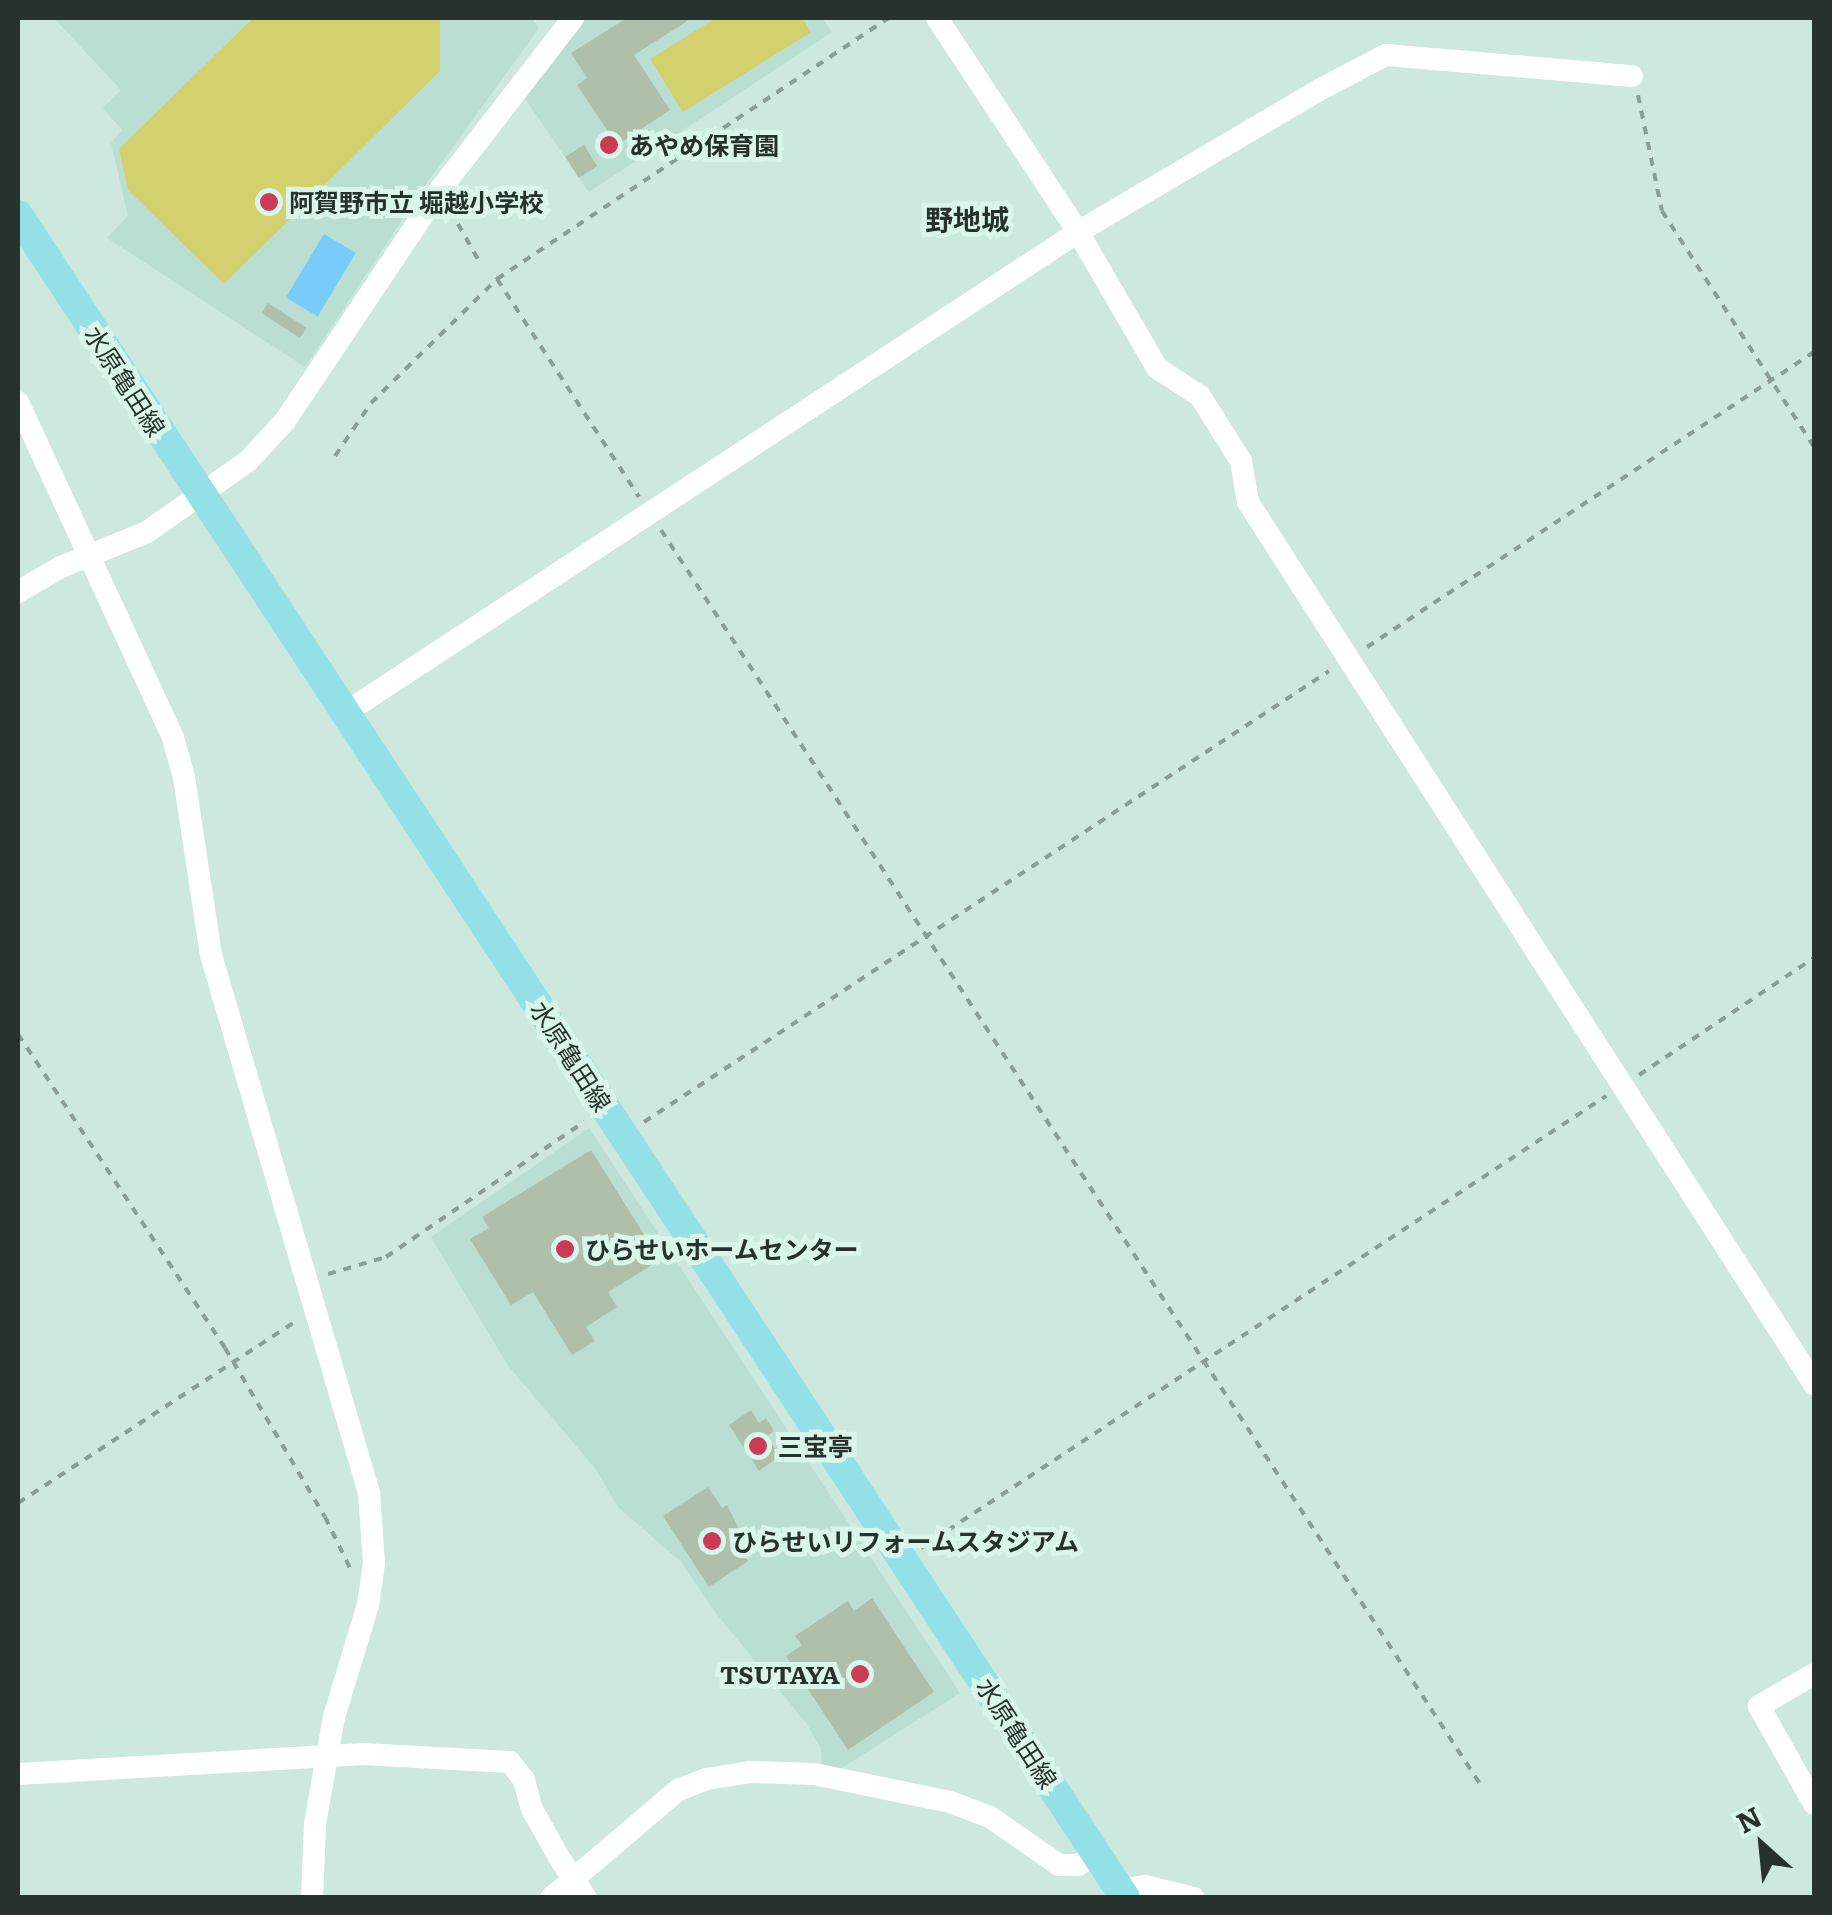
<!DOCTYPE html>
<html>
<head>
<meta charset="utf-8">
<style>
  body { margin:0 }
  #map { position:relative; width:1832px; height:1915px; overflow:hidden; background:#cde8de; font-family:Literata,"Noto Sans JP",serif }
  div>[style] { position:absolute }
  .built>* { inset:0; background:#baded1 }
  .green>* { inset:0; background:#d2d16d }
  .water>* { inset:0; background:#79ccf9; transform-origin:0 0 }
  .building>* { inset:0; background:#afbfab; transform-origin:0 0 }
  .path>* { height:4px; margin-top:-2px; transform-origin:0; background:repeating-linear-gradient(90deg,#8a9e97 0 8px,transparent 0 16px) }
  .minor>* { height:22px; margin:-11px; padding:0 11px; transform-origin:11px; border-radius:11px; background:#fff }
  .major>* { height:30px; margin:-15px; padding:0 15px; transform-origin:15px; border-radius:15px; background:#93e0e6 }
  .dots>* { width:28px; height:28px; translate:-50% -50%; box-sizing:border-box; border:5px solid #daf6eb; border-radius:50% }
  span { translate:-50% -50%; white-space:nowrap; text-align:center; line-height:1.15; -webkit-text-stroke:10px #daf6eb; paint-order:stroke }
  .poi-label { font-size:25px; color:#27322e; font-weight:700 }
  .left { translate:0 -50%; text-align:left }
  .right { translate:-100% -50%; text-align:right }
  .street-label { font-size:25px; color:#27322e }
  .neighbourhood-label { font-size:28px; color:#27322e; font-weight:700 }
  .frame { position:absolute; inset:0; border:20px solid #27322e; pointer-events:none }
  .north { position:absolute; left:1712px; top:1795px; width:100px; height:100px; -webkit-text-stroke:8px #daf6eb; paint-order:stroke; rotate:333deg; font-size:28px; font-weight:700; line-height:40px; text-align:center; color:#27322e }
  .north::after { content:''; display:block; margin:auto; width:35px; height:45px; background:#27322e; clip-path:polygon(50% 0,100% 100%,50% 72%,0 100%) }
</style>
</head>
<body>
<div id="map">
  <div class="built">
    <i style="clip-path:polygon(54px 18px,532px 18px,539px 28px,424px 187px,305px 367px,107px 238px,128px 216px,111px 143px,122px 130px,103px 108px,121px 90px)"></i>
    <i style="clip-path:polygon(585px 18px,822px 18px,832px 32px,589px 192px,524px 97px)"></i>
    <i style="clip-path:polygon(589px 1128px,960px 1693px,840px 1769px,822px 1765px,821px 1749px,807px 1724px,715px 1612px,681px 1562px,618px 1507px,597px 1471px,507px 1364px,431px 1237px)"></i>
  </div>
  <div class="green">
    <i style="clip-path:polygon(253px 18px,440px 18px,440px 71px,224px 284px,128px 190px,119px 149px)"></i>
    <i style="clip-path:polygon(716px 18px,802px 18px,811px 32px,683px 112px,650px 59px)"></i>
  </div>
  <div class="water">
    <i style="left:324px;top:234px;width:37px;height:74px;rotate:31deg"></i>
  </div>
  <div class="building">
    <i style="clip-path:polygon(627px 18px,692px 18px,634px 55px,670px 110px,617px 145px,577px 85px,587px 78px,571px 53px)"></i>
    <i style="left:584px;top:145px;width:25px;height:22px;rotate:58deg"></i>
    <i style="left:268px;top:303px;width:46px;height:12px;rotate:33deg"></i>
    <i style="clip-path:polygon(591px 1150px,660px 1260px,608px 1292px,617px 1307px,586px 1327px,595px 1341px,572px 1355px,533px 1292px,511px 1305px,470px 1239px,489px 1228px,482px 1217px)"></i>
    <i style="clip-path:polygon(751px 1410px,759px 1423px,766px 1418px,774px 1431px,767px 1436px,780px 1456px,759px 1471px,729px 1425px)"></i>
    <i style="clip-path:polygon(708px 1487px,722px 1508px,727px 1505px,750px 1551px,744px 1555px,748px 1561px,709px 1587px,663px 1516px)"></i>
    <i style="clip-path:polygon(872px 1598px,934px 1692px,848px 1750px,786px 1656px,802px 1645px,795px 1636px,848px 1601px,854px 1611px)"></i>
  </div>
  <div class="path">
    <i style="left:1638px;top:95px;width:118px;rotate:78.3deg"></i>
    <i style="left:1662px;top:211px;width:281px;rotate:57.2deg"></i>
    <i style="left:450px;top:210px;width:64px;rotate:60.3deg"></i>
    <i style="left:497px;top:279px;width:260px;rotate:56.9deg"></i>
    <i style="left:335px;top:456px;width:64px;rotate:-55.8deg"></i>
    <i style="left:371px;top:403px;width:177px;rotate:-44.5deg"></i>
    <i style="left:497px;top:279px;width:470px;rotate:-33.7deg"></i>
    <i style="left:661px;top:530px;width:1501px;rotate:56.85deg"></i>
    <i style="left:1367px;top:647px;width:536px;rotate:-33.42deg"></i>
    <i style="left:18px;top:1034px;width:376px;rotate:56.6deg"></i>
    <i style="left:225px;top:1348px;width:196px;rotate:59.4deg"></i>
    <i style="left:325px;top:1517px;width:57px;rotate:63.9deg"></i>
    <i style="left:1639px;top:1075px;width:211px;rotate:-33.8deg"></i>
    <i style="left:644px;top:1122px;width:820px;rotate:-33.36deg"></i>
    <i style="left:328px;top:1274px;width:60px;rotate:-16.3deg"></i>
    <i style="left:386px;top:1257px;width:240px;rotate:-34.3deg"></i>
    <i style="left:18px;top:1503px;width:334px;rotate:-33.2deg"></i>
    <i style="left:921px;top:1548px;width:821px;rotate:-33.42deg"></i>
  </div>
  <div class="minor">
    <i style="left:937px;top:18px;width:256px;rotate:56.6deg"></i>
    <i style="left:1078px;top:232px;width:157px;rotate:59.8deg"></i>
    <i style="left:1157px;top:368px;width:51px;rotate:33.1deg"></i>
    <i style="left:1200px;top:396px;width:77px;rotate:57.8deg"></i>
    <i style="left:1241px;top:461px;width:42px;rotate:80.3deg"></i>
    <i style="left:1248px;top:502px;width:1048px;rotate:57.31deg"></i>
    <i style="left:18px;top:402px;width:370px;rotate:65.2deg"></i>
    <i style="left:173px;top:738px;width:41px;rotate:74.2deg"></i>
    <i style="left:184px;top:777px;width:180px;rotate:81.4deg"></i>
    <i style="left:211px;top:955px;width:561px;rotate:73.63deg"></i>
    <i style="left:369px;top:1493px;width:70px;rotate:85.9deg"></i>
    <i style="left:374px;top:1563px;width:42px;rotate:98.1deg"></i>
    <i style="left:368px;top:1605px;width:117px;rotate:106.9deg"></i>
    <i style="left:334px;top:1717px;width:109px;rotate:100.1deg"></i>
    <i style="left:315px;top:1824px;width:74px;rotate:92.3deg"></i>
    <i style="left:18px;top:592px;width:50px;rotate:-30.2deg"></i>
    <i style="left:61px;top:567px;width:93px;rotate:-22.1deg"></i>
    <i style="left:147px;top:532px;width:123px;rotate:-35.1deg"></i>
    <i style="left:248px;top:461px;width:54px;rotate:-47.2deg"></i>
    <i style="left:285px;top:421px;width:277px;rotate:-56.2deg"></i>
    <i style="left:439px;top:191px;width:219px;rotate:-52.2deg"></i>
    <i style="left:345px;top:713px;width:877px;rotate:-33.27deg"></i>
    <i style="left:1078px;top:232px;width:277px;rotate:-30.5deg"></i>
    <i style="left:1317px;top:91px;width:78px;rotate:-27.6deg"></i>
    <i style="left:1386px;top:55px;width:247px;rotate:4.9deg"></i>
    <i style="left:1814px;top:1674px;width:64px;rotate:149.8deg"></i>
    <i style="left:1759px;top:1706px;width:112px;rotate:60.7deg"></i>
    <i style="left:18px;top:1774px;width:346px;rotate:-3.3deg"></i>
    <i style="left:363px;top:1754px;width:147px;rotate:3.1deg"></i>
    <i style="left:510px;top:1762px;width:23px;rotate:52deg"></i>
    <i style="left:524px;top:1780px;width:30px;rotate:75deg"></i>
    <i style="left:532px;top:1809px;width:57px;rotate:60.8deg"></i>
    <i style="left:560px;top:1859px;width:47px;rotate:56.3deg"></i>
    <i style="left:1120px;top:1890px;width:25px;rotate:-9deg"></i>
    <i style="left:1145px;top:1886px;width:50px;rotate:13.8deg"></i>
    <i style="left:551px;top:1898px;width:167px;rotate:-40.4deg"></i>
    <i style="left:678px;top:1790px;width:31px;rotate:-21deg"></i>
    <i style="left:707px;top:1779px;width:45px;rotate:-9deg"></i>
    <i style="left:751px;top:1772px;width:63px;rotate:1.8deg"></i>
    <i style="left:814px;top:1774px;width:139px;rotate:11.6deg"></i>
    <i style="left:950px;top:1802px;width:43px;rotate:20.6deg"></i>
    <i style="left:990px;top:1817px;width:84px;rotate:34.8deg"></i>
    <i style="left:1059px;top:1865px;width:19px"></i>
    <i style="left:1078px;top:1865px;width:22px;rotate:-30deg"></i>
  </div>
  <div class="major">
    <i style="left:18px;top:215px;width:2014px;rotate:56.66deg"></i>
  </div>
  <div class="dots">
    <i style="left:609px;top:145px;background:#cb3b56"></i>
    <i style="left:269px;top:202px;background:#cb3b56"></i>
    <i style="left:565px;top:1249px;background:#cb3b56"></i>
    <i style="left:758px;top:1446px;background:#cb3b56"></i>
    <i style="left:712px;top:1541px;background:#cb3b56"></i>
    <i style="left:860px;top:1674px;background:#cb3b56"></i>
  </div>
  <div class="poi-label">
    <span class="left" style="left:629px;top:145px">あやめ保育園</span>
    <span class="left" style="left:289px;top:202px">阿賀野市立 堀越小学校</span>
    <span class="left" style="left:585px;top:1249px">ひらせいホームセンター</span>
    <span class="left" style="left:778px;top:1446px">三宝亭</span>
    <span class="left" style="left:732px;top:1541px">ひらせいリフォームスタジアム</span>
    <span class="right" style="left:840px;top:1674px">TSUTAYA</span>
  </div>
  <div class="street-label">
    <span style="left:125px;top:381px;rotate:57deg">水原亀田線</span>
    <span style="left:571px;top:1056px;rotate:57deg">水原亀田線</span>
    <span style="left:1017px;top:1733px;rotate:57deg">水原亀田線</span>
  </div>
  <div class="neighbourhood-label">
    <span style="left:967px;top:218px">野地城</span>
  </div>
  <div class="frame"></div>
  <div class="north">N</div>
</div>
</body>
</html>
